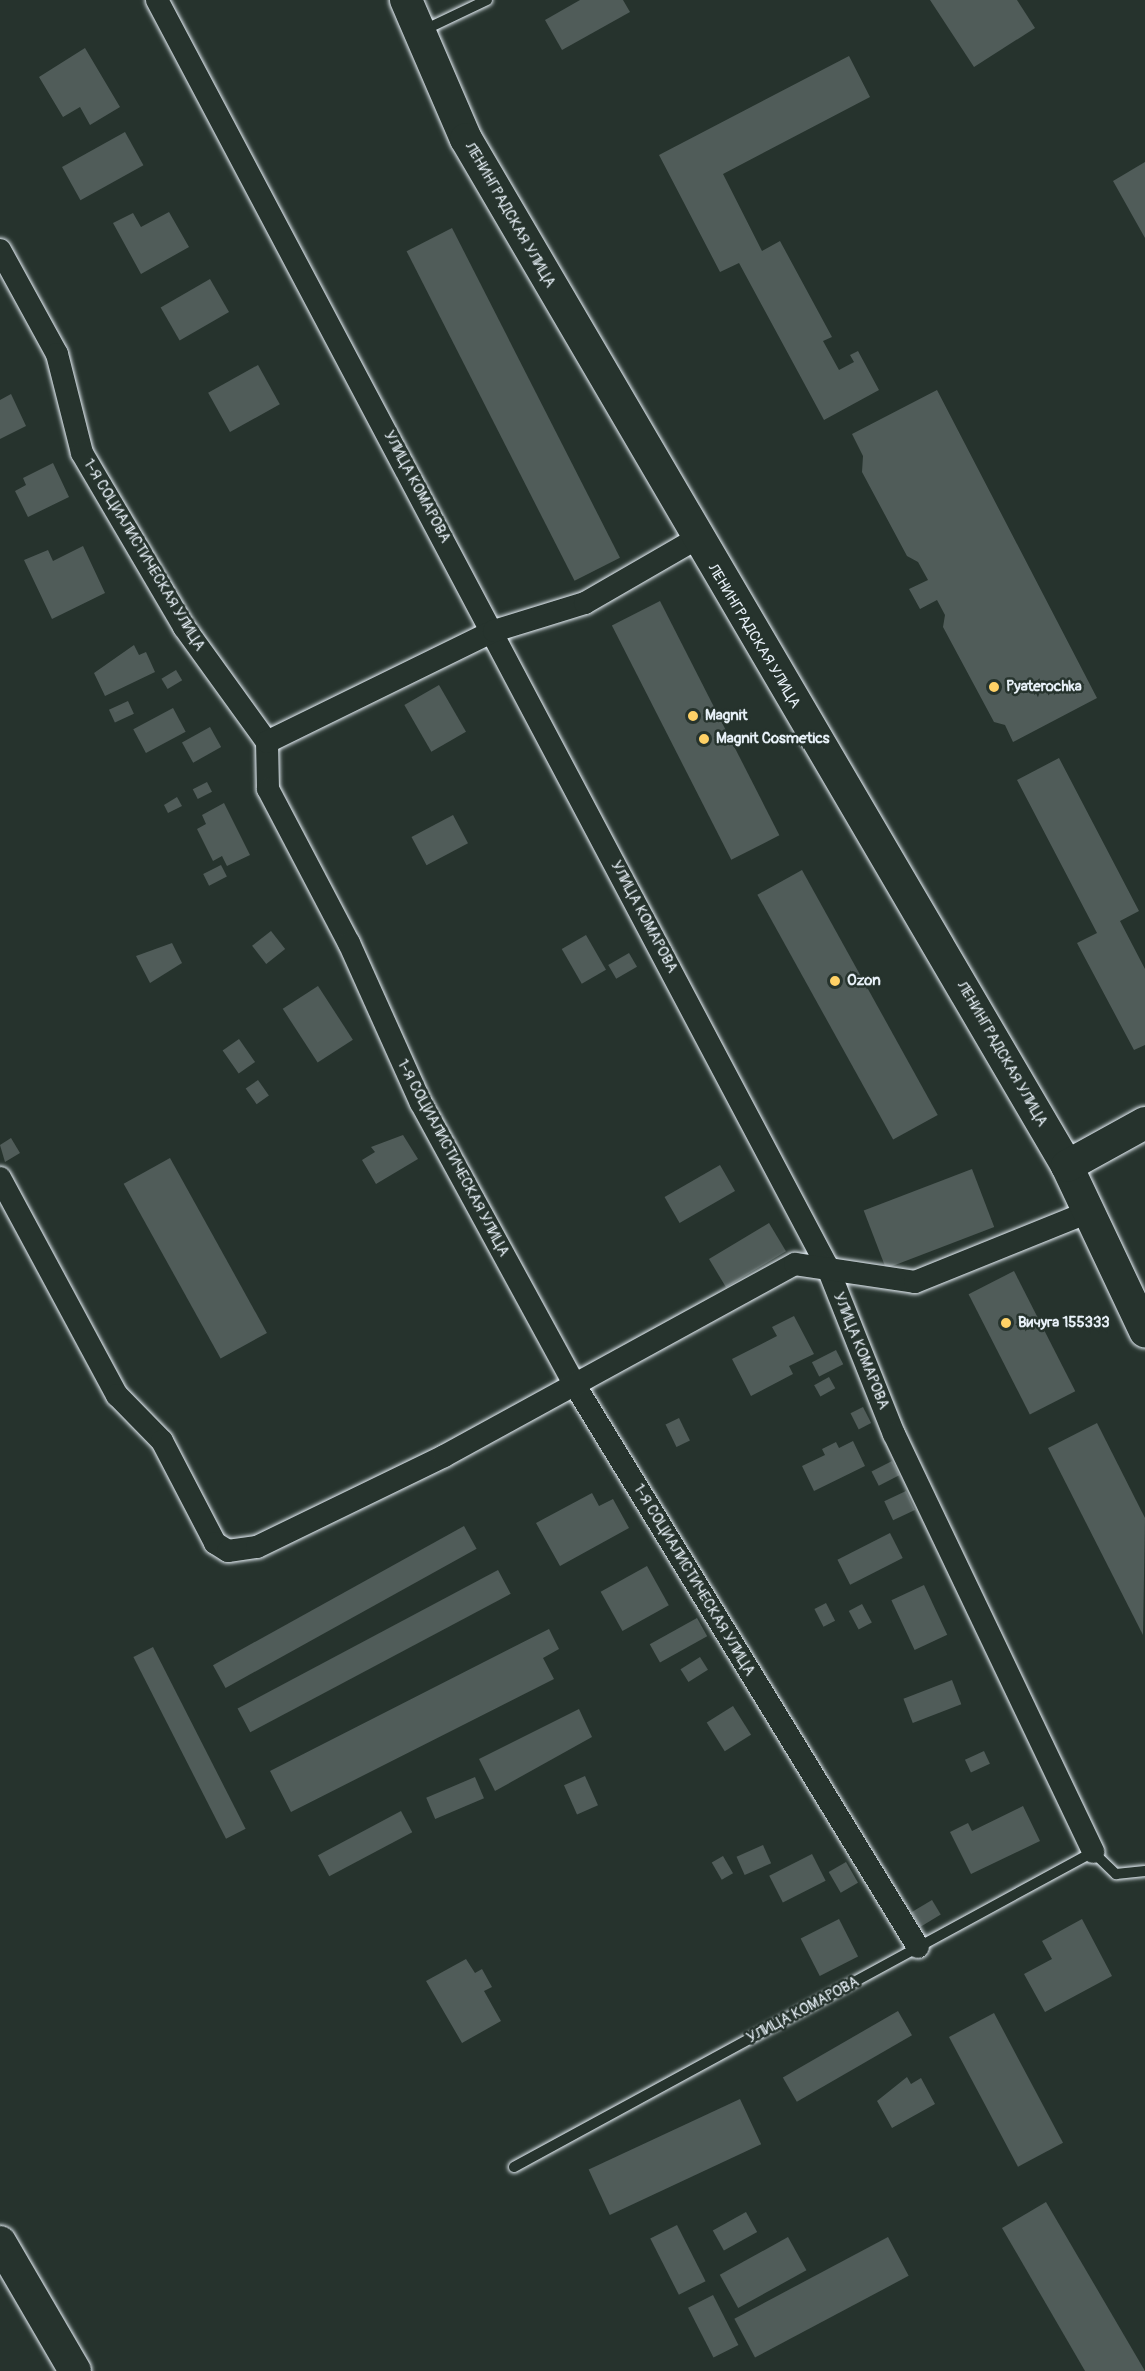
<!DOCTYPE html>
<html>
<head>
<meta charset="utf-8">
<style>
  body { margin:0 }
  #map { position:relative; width:1145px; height:2371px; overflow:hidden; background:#26332d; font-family:Pangolin,sans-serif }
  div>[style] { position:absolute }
  .building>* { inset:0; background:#505c59; transform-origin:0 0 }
  .roads { filter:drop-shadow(0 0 2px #e8f1f8) drop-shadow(0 0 2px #e8f1f8) }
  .lane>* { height:10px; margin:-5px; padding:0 5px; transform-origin:5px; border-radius:5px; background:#26332d }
  .street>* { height:22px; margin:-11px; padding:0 11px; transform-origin:11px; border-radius:11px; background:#26332d }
  .secondary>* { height:32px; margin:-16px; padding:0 16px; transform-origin:16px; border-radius:16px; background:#26332d }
  .dots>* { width:16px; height:16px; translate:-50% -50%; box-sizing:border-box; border:3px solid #26332d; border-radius:50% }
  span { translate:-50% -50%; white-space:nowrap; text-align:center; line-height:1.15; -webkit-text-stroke:5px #26332d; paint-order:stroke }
  .street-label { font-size:15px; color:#e8f1f8 }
  .poi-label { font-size:15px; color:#e8f1f8; font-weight:700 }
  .left { translate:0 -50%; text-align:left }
</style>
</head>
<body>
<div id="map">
  <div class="building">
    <i style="clip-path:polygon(580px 0,623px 0,630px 12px,562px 50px,545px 20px)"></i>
    <i style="clip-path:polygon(930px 0,1017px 0,1035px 28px,974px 67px)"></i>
    <i style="clip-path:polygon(85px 48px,120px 107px,90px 125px,80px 107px,63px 117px,39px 77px)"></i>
    <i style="clip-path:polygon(849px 56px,870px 97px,723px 174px,762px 251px,780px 241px,832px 337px,823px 341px,839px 370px,854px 362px,850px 355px,858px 351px,879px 390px,824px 420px,739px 263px,720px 272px,659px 155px)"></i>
    <i style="left:125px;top:132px;width:38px;height:72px;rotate:61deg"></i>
    <i style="clip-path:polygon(1145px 162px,1145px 238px,1113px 181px)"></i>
    <i style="clip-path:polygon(169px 212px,189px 247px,141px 274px,113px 223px,133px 213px,141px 227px)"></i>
    <i style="left:452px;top:228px;width:370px;height:51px;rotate:63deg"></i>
    <i style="left:210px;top:279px;width:38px;height:57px;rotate:60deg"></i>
    <i style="left:258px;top:365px;width:45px;height:57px;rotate:61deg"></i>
    <i style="clip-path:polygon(937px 390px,1097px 698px,1013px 742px,1005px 725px,994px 722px,943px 627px,945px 615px,937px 600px,920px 609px,909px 589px,928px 580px,918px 562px,907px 556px,862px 472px,863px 456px,852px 434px)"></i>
    <i style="clip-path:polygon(11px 394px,26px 426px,0 439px,0 400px)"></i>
    <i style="clip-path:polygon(53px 463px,69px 497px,28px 517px,15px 491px,26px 485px,23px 478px)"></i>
    <i style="clip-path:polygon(83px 546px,105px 593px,52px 619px,24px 560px,48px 550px,53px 561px)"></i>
    <i style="left:660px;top:601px;width:263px;height:54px;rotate:63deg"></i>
    <i style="clip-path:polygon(134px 645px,139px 655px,146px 652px,155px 672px,105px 696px,94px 673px)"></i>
    <i style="left:176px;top:670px;width:12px;height:17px;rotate:59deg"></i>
    <i style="left:439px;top:685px;width:54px;height:40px;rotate:60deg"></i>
    <i style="left:128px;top:701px;width:14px;height:21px;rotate:65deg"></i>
    <i style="left:173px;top:708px;width:27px;height:45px;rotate:62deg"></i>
    <i style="left:210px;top:727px;width:23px;height:32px;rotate:61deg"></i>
    <i style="clip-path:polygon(1059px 758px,1139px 911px,1120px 921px,1145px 969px,1145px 1045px,1134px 1050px,1077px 943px,1097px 933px,1017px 780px)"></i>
    <i style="left:207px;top:782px;width:11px;height:16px;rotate:63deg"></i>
    <i style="clip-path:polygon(177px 797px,182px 806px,168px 813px,164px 805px)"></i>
    <i style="clip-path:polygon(224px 803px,250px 855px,227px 866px,222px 856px,213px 861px,197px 829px,206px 824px,202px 815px)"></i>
    <i style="left:453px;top:815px;width:32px;height:47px;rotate:62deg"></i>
    <i style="left:221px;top:865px;width:13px;height:20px;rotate:63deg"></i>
    <i style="left:802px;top:870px;width:280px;height:51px;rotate:61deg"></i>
    <i style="left:271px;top:931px;width:23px;height:24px;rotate:52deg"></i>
    <i style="left:586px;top:935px;width:40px;height:28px;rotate:60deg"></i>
    <i style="clip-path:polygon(172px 943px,182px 963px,150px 983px,136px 956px)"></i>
    <i style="left:629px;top:953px;width:16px;height:24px;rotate:60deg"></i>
    <i style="left:318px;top:986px;width:64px;height:42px;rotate:57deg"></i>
    <i style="left:239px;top:1039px;width:28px;height:20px;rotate:55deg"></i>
    <i style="left:258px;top:1080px;width:19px;height:15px;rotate:55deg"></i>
    <i style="clip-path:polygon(403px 1135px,418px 1159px,376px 1184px,362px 1160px,375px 1152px,371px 1147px)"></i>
    <i style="clip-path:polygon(11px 1138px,20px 1153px,5px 1162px,0 1145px)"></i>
    <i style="left:170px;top:1158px;width:200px;height:53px;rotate:61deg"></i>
    <i style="left:720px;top:1165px;width:30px;height:64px;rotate:60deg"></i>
    <i style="left:972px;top:1169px;width:62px;height:116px;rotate:69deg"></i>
    <i style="left:769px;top:1223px;width:33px;height:70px;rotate:59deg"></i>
    <i style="left:1014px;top:1271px;width:135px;height:51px;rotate:63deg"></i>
    <i style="clip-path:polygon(794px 1316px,814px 1354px,789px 1366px,793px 1374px,751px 1396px,732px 1359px,777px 1336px,772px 1327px)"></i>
    <i style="left:836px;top:1350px;width:16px;height:27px;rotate:63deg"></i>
    <i style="left:829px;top:1377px;width:13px;height:17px;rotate:61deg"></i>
    <i style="left:863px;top:1407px;width:18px;height:14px;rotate:63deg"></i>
    <i style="left:679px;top:1418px;width:25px;height:15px;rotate:64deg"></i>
    <i style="clip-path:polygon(1097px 1423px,1145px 1518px,1143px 1635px,1048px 1448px)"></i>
    <i style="clip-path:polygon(853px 1441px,865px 1466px,814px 1491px,802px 1466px,825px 1455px,822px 1449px,836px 1442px,839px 1448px)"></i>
    <i style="left:892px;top:1461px;width:16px;height:23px;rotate:63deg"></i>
    <i style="left:906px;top:1491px;width:21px;height:24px;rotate:65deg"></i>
    <i style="clip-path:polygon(592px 1493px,599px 1506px,613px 1499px,629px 1528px,560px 1566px,536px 1523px)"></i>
    <i style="left:464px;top:1526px;width:26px;height:287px;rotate:61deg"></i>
    <i style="left:890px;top:1533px;width:28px;height:59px;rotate:63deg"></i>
    <i style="left:647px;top:1566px;width:45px;height:53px;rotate:61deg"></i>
    <i style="left:498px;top:1570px;width:27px;height:295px;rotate:62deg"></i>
    <i style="left:924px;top:1585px;width:55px;height:36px;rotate:65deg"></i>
    <i style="left:826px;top:1603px;width:20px;height:13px;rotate:63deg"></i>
    <i style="left:862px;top:1604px;width:21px;height:15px;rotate:62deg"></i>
    <i style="left:697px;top:1618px;width:21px;height:54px;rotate:61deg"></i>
    <i style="clip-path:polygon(549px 1629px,559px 1649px,543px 1658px,554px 1679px,291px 1812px,270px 1771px)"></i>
    <i style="left:153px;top:1647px;width:204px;height:22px;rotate:63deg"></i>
    <i style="left:700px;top:1657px;width:15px;height:23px;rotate:58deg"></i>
    <i style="left:952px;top:1680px;width:26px;height:52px;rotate:69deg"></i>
    <i style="left:733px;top:1706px;width:34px;height:31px;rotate:58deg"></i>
    <i style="clip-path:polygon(579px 1709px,592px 1737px,495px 1791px,479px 1759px)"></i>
    <i style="left:984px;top:1751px;width:14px;height:21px;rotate:65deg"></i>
    <i style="left:585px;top:1776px;width:32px;height:23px;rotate:66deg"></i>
    <i style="left:475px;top:1777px;width:23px;height:53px;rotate:67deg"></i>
    <i style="clip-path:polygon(1023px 1806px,1040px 1841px,971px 1874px,950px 1832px,968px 1823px,972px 1831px)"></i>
    <i style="left:401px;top:1811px;width:24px;height:94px;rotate:62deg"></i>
    <i style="left:763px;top:1845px;width:20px;height:29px;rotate:66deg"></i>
    <i style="left:812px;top:1854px;width:30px;height:48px;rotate:63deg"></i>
    <i style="left:723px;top:1856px;width:20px;height:13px;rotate:60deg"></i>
    <i style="left:846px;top:1862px;width:24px;height:20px;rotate:60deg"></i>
    <i style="left:932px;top:1900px;width:17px;height:24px;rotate:59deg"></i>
    <i style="left:839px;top:1919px;width:42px;height:43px;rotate:63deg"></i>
    <i style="clip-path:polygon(1082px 1919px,1112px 1976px,1045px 2012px,1024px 1974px,1052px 1959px,1042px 1941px)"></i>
    <i style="clip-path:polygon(466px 1959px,475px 1973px,482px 1969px,492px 1987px,484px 1991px,501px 2021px,462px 2043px,426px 1981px)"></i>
    <i style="left:898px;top:2011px;width:28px;height:133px;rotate:60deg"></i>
    <i style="left:994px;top:2013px;width:147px;height:51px;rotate:62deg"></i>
    <i style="clip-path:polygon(907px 2077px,911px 2084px,921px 2078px,935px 2104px,892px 2128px,877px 2101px)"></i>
    <i style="left:740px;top:2099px;width:50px;height:167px;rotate:65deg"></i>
    <i style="clip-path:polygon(1046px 2202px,1145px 2371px,1085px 2371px,1002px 2228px)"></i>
    <i style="left:746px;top:2212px;width:23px;height:38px;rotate:61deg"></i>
    <i style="left:677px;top:2225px;width:63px;height:30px;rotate:63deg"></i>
    <i style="left:788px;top:2237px;width:38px;height:78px;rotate:61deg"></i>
    <i style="left:888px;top:2237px;width:44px;height:174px;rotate:62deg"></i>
    <i style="left:713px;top:2295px;width:56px;height:28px;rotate:63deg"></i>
  </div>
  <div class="roads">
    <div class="lane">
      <i style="left:422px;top:31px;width:72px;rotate:-25.5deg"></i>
      <i style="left:514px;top:2167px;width:659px;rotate:-28.55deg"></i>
      <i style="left:1093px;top:1852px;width:32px;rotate:44deg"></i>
      <i style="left:1116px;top:1874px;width:29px;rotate:-6deg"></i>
    </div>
    <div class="street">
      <i style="left:157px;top:0;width:1432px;rotate:62.11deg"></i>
      <i style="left:827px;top:1266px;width:181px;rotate:68.3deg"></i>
      <i style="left:894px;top:1434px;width:463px;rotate:64.5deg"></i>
      <i style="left:0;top:250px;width:119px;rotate:61.3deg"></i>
      <i style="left:57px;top:354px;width:102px;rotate:75.8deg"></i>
      <i style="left:82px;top:453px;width:202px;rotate:59.6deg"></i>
      <i style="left:184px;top:627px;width:142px;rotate:54.2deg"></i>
      <i style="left:267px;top:742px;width:47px;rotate:88.8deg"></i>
      <i style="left:268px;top:789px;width:174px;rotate:62.3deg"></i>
      <i style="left:349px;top:943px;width:175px;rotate:65.8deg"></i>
      <i style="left:421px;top:1103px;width:324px;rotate:61.4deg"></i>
      <i style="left:576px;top:1387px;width:656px;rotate:58.59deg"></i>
      <i style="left:267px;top:742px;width:253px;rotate:-26.1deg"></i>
      <i style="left:494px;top:631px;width:95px;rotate:-17.1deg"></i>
      <i style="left:585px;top:603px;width:128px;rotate:-30deg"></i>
      <i style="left:0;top:1178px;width:247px;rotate:61.7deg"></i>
      <i style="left:117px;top:1395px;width:64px;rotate:45.6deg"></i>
      <i style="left:162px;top:1441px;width:115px;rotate:62.5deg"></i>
      <i style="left:215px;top:1543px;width:15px;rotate:32deg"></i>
      <i style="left:228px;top:1551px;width:29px;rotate:-8deg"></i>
      <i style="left:257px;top:1547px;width:208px;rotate:-25.9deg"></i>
      <i style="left:444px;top:1456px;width:400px;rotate:-28.7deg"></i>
      <i style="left:795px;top:1264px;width:121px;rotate:8.5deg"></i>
      <i style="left:915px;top:1282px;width:187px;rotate:-22deg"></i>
    </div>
    <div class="secondary">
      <i style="left:406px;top:0;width:151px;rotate:66.7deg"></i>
      <i style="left:466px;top:139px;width:1190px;rotate:59.66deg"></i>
      <i style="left:1067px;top:1166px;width:183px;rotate:64.7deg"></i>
      <i style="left:1067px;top:1166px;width:89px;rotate:-28.9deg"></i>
      <i style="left:0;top:2242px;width:149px;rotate:59.8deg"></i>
    </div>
  </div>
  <div class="dots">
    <i style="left:994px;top:687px;background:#ffd166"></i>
    <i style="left:693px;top:716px;background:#ffd166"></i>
    <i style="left:704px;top:739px;background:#ffd166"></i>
    <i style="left:835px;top:981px;background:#ffd166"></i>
    <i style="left:1006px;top:1323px;background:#ffd166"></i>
  </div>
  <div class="street-label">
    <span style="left:510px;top:215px;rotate:60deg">ЛЕНИНГРАДСКАЯ УЛИЦА</span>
    <span style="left:417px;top:487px;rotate:62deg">УЛИЦА КОМАРОВА</span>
    <span style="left:144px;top:555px;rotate:59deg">1-Я СОЦИАЛИСТИЧЕСКАЯ УЛИЦА</span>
    <span style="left:754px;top:636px;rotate:59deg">ЛЕНИНГРАДСКАЯ УЛИЦА</span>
    <span style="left:644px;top:917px;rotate:62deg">УЛИЦА КОМАРОВА</span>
    <span style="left:1002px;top:1054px;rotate:60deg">ЛЕНИНГРАДСКАЯ УЛИЦА</span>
    <span style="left:453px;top:1158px;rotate:62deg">1-Я СОЦИАЛИСТИЧЕСКАЯ УЛИЦА</span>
    <span style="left:861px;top:1351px;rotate:68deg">УЛИЦА КОМАРОВА</span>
    <span style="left:694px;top:1580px;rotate:59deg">1-Я СОЦИАЛИСТИЧЕСКАЯ УЛИЦА</span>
    <span style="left:803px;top:2010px;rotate:-28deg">УЛИЦА КОМАРОВА</span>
  </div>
  <div class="poi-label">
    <span class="left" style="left:1006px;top:687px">Pyaterochka</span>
    <span class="left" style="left:705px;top:716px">Magnit</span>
    <span class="left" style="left:716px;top:739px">Magnit Cosmetics</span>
    <span class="left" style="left:847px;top:981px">Ozon</span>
    <span class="left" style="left:1018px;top:1323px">Вичуга 155333</span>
  </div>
</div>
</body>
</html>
